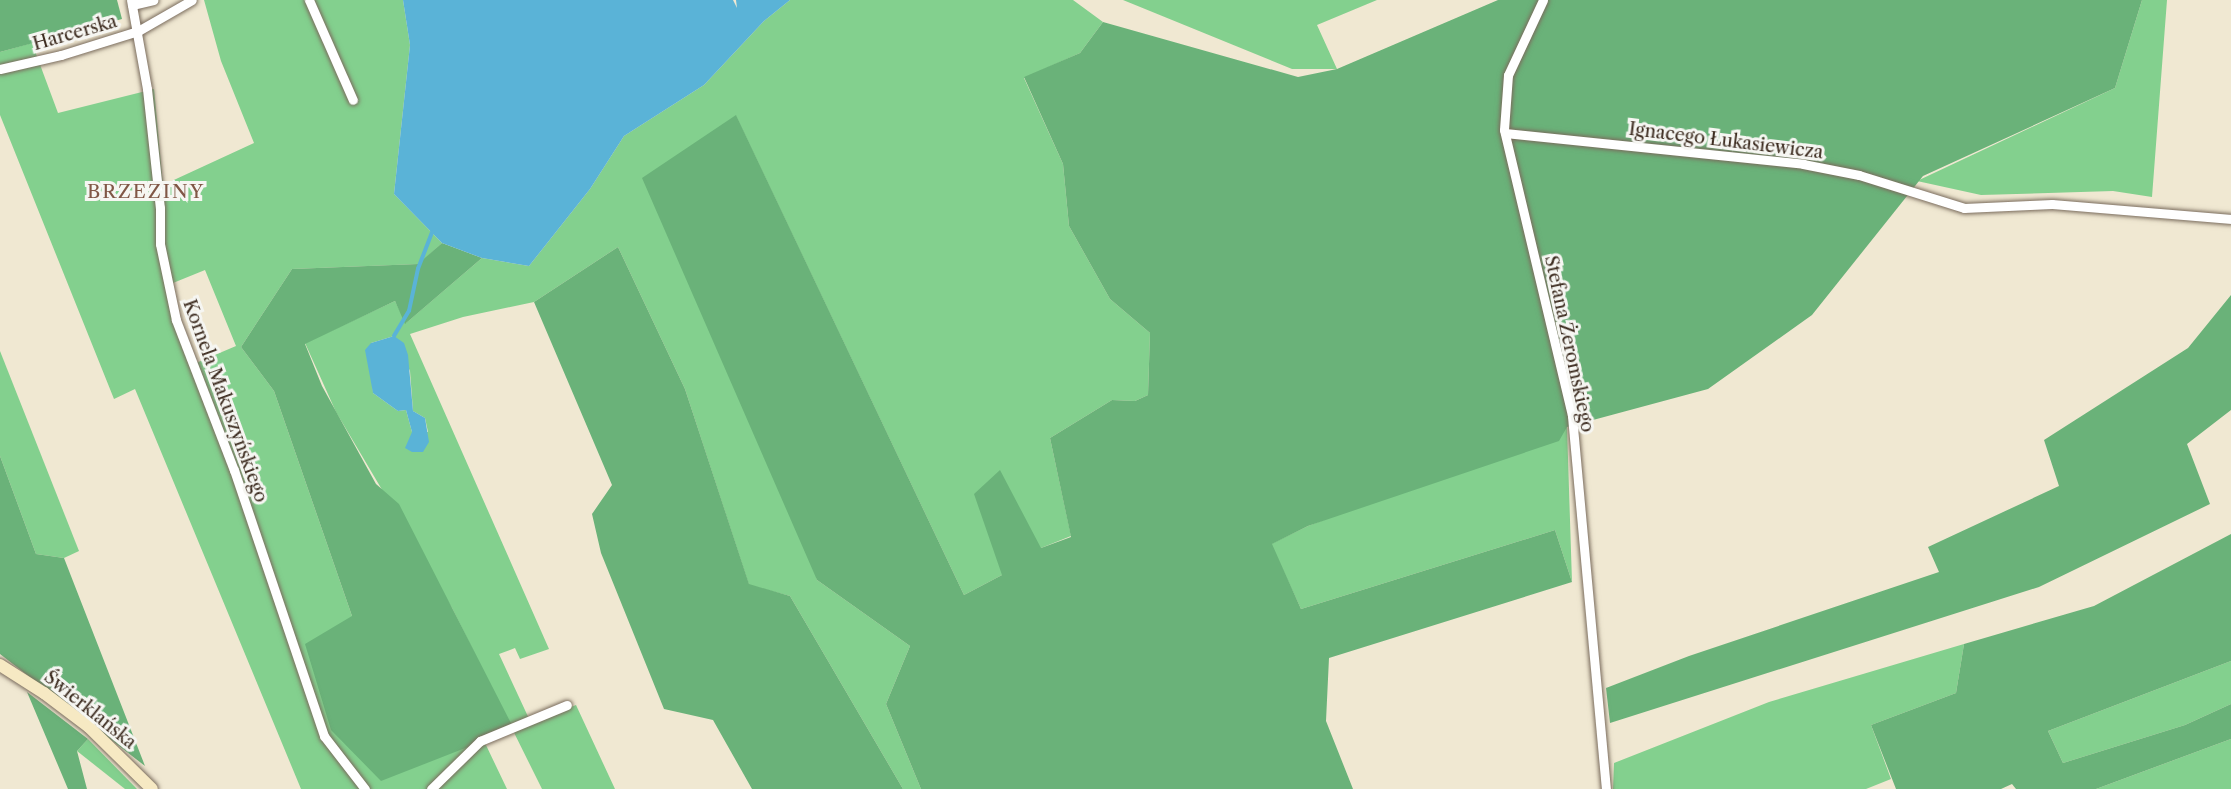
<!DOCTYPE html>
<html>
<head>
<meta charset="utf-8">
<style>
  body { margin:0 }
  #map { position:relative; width:2231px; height:789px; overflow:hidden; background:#f0e8d2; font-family:"Libre Caslon Text",serif }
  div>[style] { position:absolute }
  .green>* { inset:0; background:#83d08e }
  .forest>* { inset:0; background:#6ab279 }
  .water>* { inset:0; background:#5ab3d7 }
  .stream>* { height:3.5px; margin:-1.75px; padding:0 1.75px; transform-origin:1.75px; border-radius:1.75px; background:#5ab3d7 }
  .roads { filter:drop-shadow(0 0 2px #7a6c5d) drop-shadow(0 0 2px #7a6c5d) }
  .street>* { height:9px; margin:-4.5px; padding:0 4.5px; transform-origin:4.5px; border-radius:4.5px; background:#fff }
  .secondary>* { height:12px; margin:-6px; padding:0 6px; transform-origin:6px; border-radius:6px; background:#f6e9c3 }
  span { translate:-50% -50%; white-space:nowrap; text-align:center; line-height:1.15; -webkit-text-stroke:6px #f6f6f2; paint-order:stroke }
  .street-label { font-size:18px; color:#3b2a1e }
  .neighbourhood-label { font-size:19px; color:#805746; letter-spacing:2px }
</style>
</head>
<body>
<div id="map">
  <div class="green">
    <i style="clip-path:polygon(evenodd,204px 0,403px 0,410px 45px,394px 194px,442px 243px,419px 264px,292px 269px,241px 347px,274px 391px,352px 616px,485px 743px,507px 789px,301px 789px,135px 389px,114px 399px,0 115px,0 52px,32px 43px,58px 113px,154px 89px,163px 185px,254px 143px,221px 61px,204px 0,205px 270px,236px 346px,196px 363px,179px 317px,173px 283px,205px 270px)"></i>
    <i style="clip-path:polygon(evenodd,790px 0,1073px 0,1103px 22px,1080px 53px,1024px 78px,1063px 164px,1069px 226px,1110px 299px,1150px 333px,1148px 395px,1135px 401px,1112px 400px,1050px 438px,1071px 536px,1041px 548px,1002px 575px,964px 595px,736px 116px,817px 580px,910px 646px,886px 704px,921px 789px,903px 789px,790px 596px,749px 585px,685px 389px,618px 247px,534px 302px,463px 317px,410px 334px,549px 649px,520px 659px,515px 648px,499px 654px,531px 723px,576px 705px,615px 789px,542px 789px,452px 608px,336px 412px,305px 343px,395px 301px,406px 323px,482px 258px,529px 266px,590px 189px,624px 136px,704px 85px,764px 21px,790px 0,394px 336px,410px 371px,413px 411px,425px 418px,428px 432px,412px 432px,406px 410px,398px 411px,373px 393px,371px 343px,394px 336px)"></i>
    <i style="clip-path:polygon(1123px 0,1377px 0,1317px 25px,1337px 69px,1292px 69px)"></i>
    <i style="clip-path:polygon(2142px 0,2167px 0,2152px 197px,2113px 191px,1981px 195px,1917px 181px,2115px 88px)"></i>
    <i style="clip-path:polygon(0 351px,79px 551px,64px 558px,36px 554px,0 456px)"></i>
    <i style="clip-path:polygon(1567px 427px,1572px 582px,1555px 530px,1301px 609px,1271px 544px,1308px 526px)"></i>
    <i style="clip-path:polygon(1964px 644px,1956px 693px,1871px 725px,1891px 779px,1866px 789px,1613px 789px,1614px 763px,1769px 702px)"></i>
    <i style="clip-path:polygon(2231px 661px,2231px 704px,2185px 725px,2063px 763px,2048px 731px)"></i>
    <i style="clip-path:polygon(88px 739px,137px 789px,125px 789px,77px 751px)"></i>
    <i style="clip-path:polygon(2231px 739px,2231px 789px,2096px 789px)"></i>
  </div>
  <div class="forest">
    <i style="clip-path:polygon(0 0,117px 0,122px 19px,0 52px)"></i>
    <i style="clip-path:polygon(1498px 0,2142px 0,2115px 88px,1923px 176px,1812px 315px,1708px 389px,1567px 427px,1559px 441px,1308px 526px,1272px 544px,1301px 609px,1555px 530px,1572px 582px,1329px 658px,1326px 721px,1353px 789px,921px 789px,886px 704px,910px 646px,817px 580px,642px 178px,736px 115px,964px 595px,1002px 575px,974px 494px,1000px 470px,1041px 548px,1071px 537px,1050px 438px,1112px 400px,1135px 401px,1148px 395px,1150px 333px,1110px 299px,1069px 226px,1063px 164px,1024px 77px,1080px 53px,1103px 22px,1298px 77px,1337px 69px)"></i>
    <i style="clip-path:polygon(442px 243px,482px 258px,405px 324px,395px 301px,305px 344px,322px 386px,376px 484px,399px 504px,514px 729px,381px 781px,331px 730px,305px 644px,352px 616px,274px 391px,241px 347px,292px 269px,418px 264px)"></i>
    <i style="clip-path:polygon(618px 247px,685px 389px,749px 584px,790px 596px,903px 789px,752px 789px,713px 720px,664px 709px,601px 553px,592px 514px,612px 485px,534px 302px)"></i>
    <i style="clip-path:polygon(2231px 295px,2231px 410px,2187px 444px,2210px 504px,2039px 587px,1610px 723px,1606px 688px,1689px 656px,1939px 572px,1928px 547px,2059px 486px,2044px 440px,2188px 348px)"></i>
    <i style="clip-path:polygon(0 456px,36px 554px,64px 558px,145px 766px,0 654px)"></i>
    <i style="clip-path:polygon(2231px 534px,2231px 661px,2048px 731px,2063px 763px,2185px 725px,2231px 704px,2231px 739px,2096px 789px,2016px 789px,2012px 784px,2001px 789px,1896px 789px,1871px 725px,1956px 693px,1964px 644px,2094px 606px)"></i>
    <i style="clip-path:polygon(27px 692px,88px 739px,77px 751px,87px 789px,68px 789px)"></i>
  </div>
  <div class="water">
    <i style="clip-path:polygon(403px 0,733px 0,737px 8px,736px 0,790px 0,764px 21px,704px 85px,624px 136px,590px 189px,529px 266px,482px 258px,442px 243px,394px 194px,410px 45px)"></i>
    <i style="clip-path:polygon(394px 336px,404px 343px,408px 355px,413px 411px,425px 418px,429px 442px,423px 452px,412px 452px,405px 448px,412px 432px,406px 410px,398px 411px,373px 393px,365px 350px,371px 343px)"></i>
  </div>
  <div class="stream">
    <i style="left:394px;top:336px;width:29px;rotate:-59deg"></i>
    <i style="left:409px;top:311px;width:43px;rotate:-77.9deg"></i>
    <i style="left:418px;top:269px;width:39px;rotate:-69deg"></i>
  </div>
  <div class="roads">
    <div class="street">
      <i style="left:131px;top:0;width:90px;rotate:79.8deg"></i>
      <i style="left:147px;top:89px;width:120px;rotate:83.8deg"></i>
      <i style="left:160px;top:208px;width:36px;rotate:90deg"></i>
      <i style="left:160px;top:244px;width:78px;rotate:78.1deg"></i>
      <i style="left:176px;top:320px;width:161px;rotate:68.9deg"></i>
      <i style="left:234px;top:470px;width:281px;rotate:71.3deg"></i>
      <i style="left:324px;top:736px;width:67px;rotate:52.3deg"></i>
      <i style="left:309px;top:0;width:109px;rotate:66.3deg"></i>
      <i style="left:1543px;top:0;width:83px;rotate:115deg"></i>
      <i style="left:1508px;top:75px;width:55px;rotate:94.2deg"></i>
      <i style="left:1504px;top:130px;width:294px;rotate:76.6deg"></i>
      <i style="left:1572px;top:416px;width:375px;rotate:84.8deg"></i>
      <i style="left:132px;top:5px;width:22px;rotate:-13deg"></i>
      <i style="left:0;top:69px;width:63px;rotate:-12.9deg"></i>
      <i style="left:61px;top:55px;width:81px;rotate:-17.3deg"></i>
      <i style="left:138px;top:31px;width:62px;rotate:-29.9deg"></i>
      <i style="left:1505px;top:133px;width:300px;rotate:5.9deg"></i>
      <i style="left:1803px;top:164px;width:57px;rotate:11.1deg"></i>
      <i style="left:1859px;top:175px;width:110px;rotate:17.4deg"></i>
      <i style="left:1964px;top:208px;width:88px;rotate:-2.6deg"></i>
      <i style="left:2052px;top:204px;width:180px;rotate:4.8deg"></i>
      <i style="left:431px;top:789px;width:69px;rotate:-44.4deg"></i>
      <i style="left:480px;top:741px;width:94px;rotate:-22.5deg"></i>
    </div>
    <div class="secondary">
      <i style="left:0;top:665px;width:52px;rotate:32.5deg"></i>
      <i style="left:44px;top:693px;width:56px;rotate:37.1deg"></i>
      <i style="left:89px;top:727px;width:88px;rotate:44.5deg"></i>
    </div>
  </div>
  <div class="street-label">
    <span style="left:75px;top:33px;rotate:-16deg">Harcerska</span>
    <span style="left:1726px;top:141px;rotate:7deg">Ignacego Łukasiewicza</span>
    <span style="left:1569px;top:344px;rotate:78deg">Stefana Żeromskiego</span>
    <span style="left:225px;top:401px;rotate:70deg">Kornela Makuszyńskiego</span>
    <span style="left:90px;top:710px;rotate:39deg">Świerklańska</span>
  </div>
  <div class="neighbourhood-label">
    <span style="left:146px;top:192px">BRZEZINY</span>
  </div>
</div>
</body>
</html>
